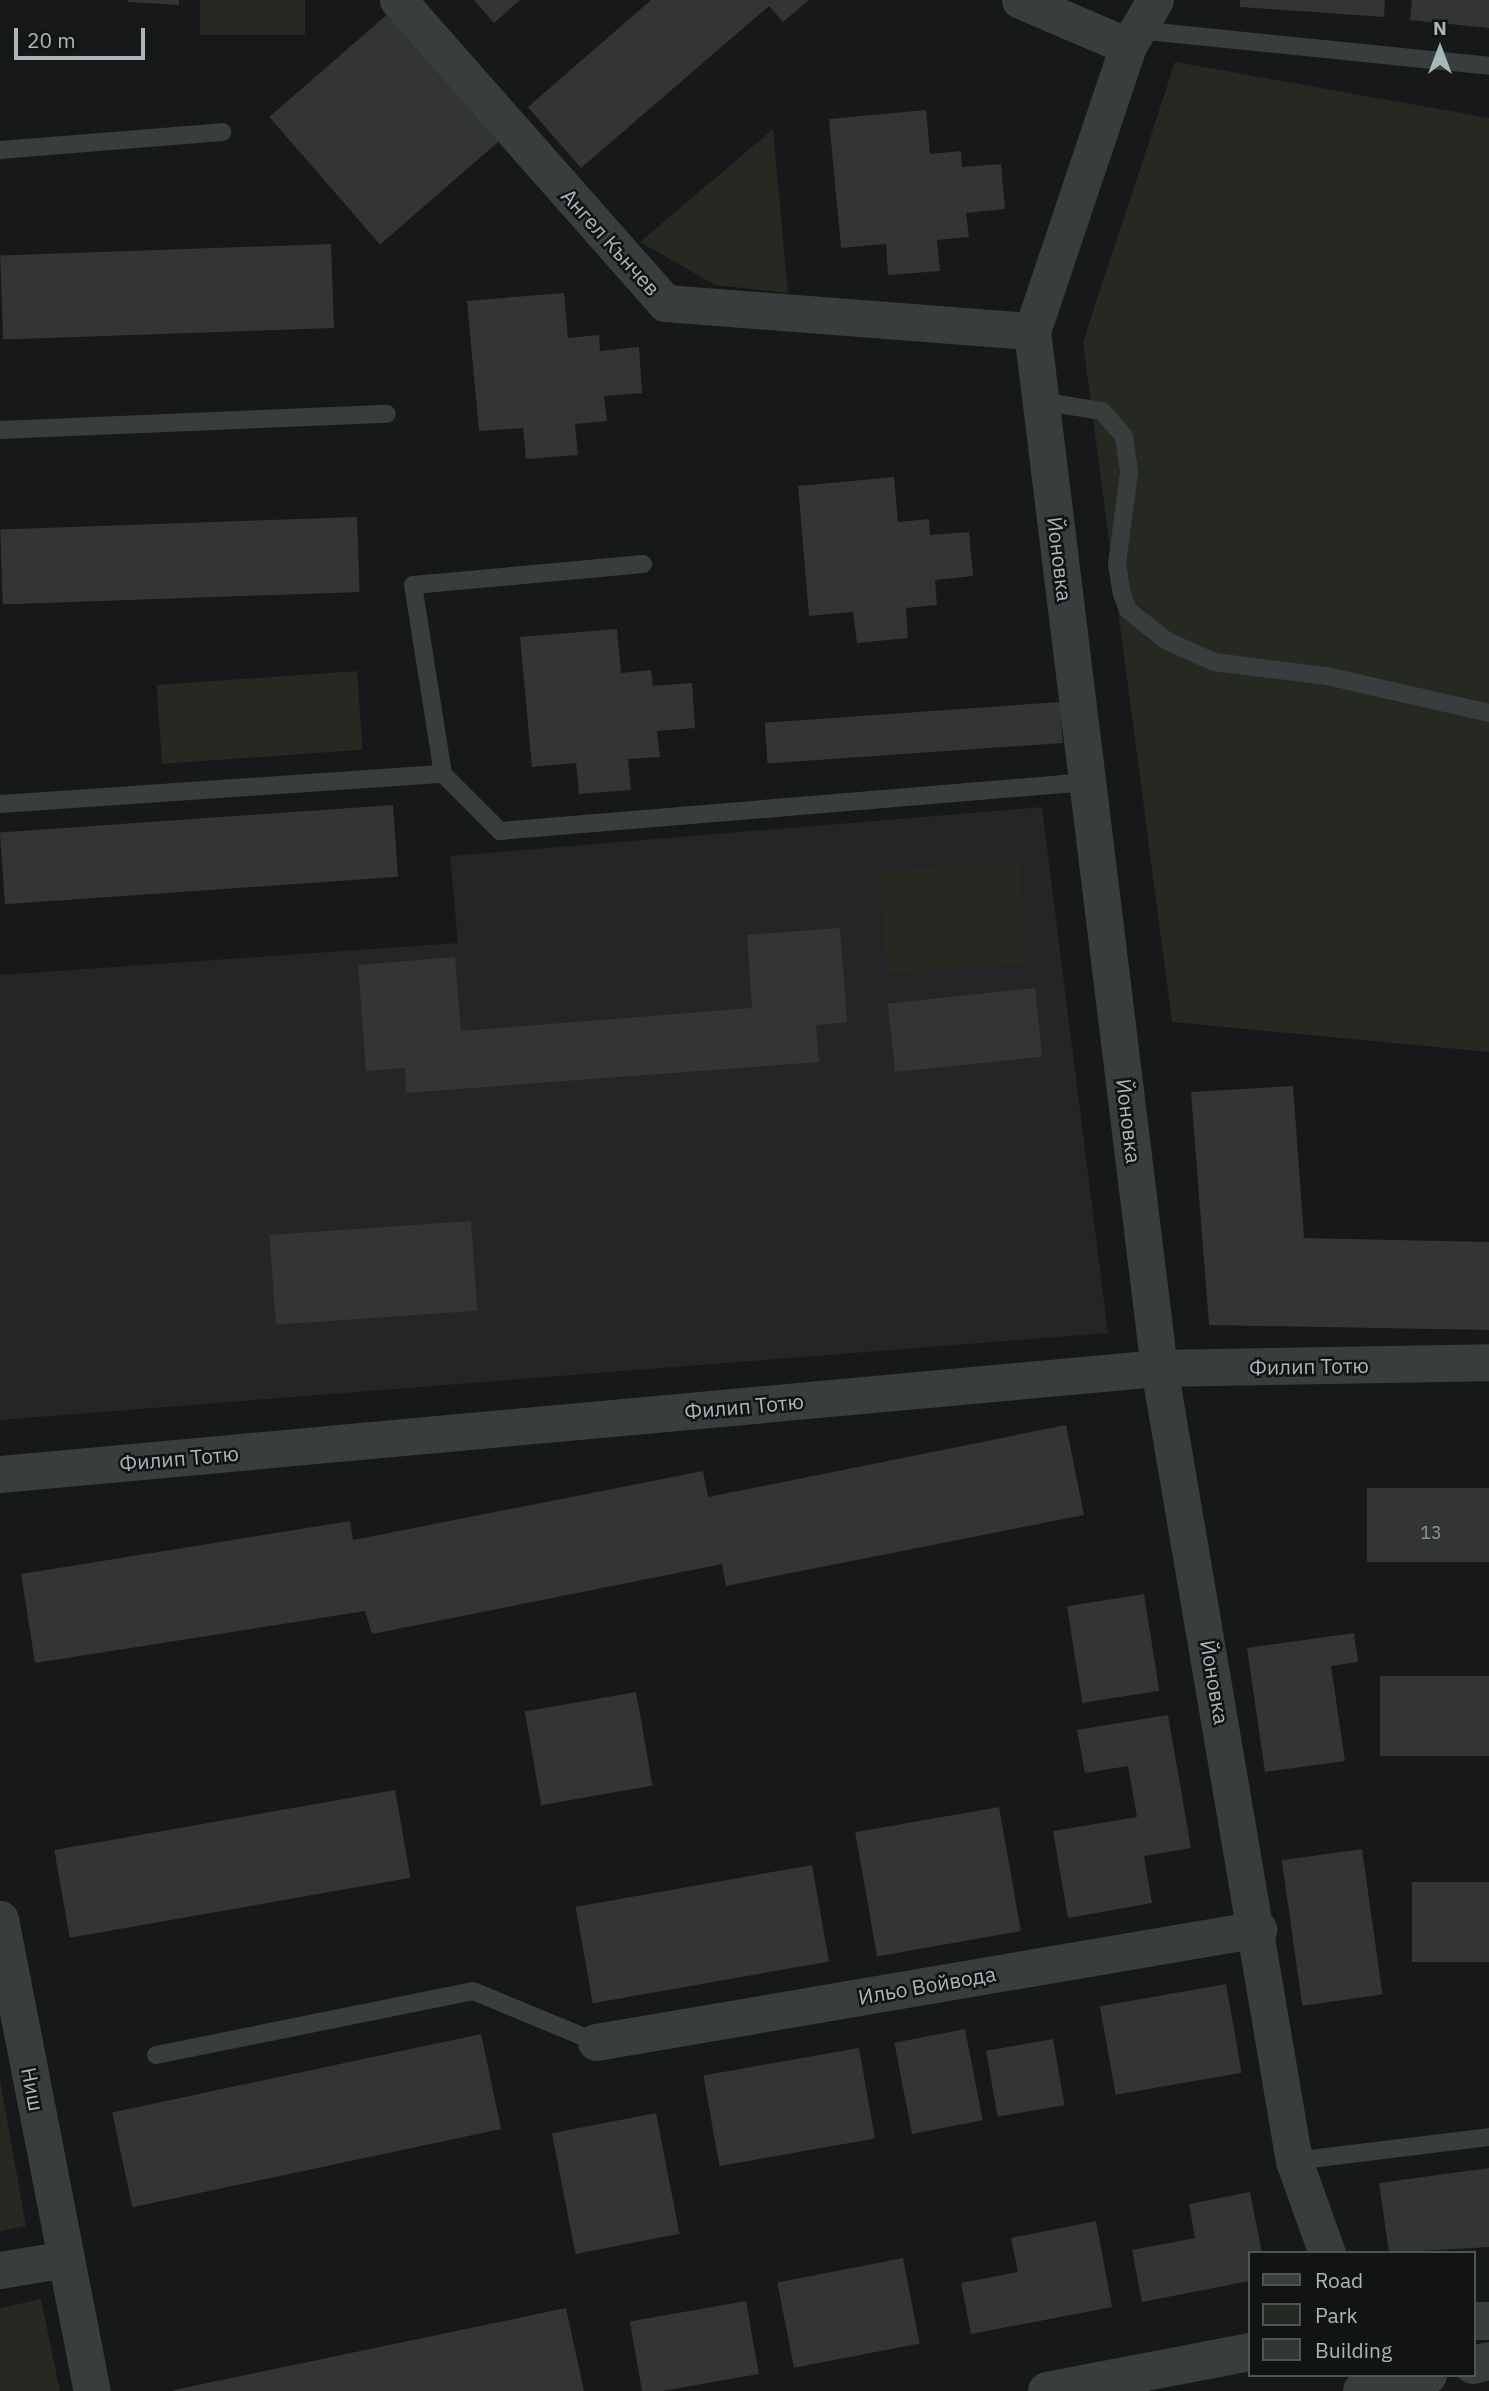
<!DOCTYPE html>
<html>
<head>
<meta charset="utf-8">
<style>
  body { margin:0 }
  #map { position:relative; width:1489px; height:2391px; overflow:hidden; background:#171819; font-family:"IBM Plex Sans",sans-serif }
  div>[style] { position:absolute }
  .built>* { inset:0; background:#232526 }
  .green>* { inset:0; background:#262921; transform-origin:0 0 }
  .building>* { inset:0; background:#323435; transform-origin:0 0 }
  .service>* { height:18px; margin:-9px; padding:0 9px; transform-origin:9px; border-radius:9px; background:#383d3e }
  .minor>* { height:37px; margin:-18.5px; padding:0 18.5px; transform-origin:18.5px; border-radius:18.5px; background:#383d3e }
  .tertiary>* { height:38px; margin:-19px; padding:0 19px; transform-origin:19px; border-radius:19px; background:#383d3e }
  span { translate:-50% -50%; white-space:nowrap; text-align:center; line-height:1.15; -webkit-text-stroke:5px #121314; paint-order:stroke }
  .number-label { font-size:18px; color:#8b9796 }
  .number-label span { -webkit-text-stroke-width:0 }
  .street-label { font-size:21px; color:#a9b8b7 }
  .legend { position:absolute; left:1248px; top:2251px; width:228px; height:126px; box-sizing:border-box; background:#121314; border:2px solid #4e5555; margin:0; padding:9px 12px; list-style:none; font-size:21px; color:#a9b8b7 }
  .legend li { display:flex; align-items:center; gap:14px; height:35px }
  .legend b { width:35px; border:2px solid #4e5555 }
  .north { position:absolute; left:1405px; top:14px; width:70px; height:70px; -webkit-text-stroke:5px #121314; paint-order:stroke; rotate:0deg; font-size:19px; font-weight:700; line-height:28px; text-align:center; color:#a9b8b7 }
  .north::after { content:''; display:block; margin:auto; width:24px; height:32px; background:#a9b8b7; clip-path:polygon(50% 0,100% 100%,50% 72%,0 100%) }
  .scale { position:absolute; left:14px; top:28px; width:131px; height:32px; box-sizing:border-box; border:4px solid #a9b8b7; border-top:0; padding-left:9px; font-size:21px; line-height:24px; white-space:nowrap; color:#a9b8b7; -webkit-text-stroke:5px #121314; paint-order:stroke }
</style>
</head>
<body>
<div id="map">
  <div class="built">
    <i style="clip-path:polygon(1042px 807px,1108px 1333px,0 1420px,0 975px,458px 943px,450px 856px)"></i>
  </div>
  <div class="green">
    <i style="left:200px;top:0;width:105px;height:35px"></i>
    <i style="clip-path:polygon(1175px 62px,1489px 118px,1489px 1052px,1172px 1022px,1083px 342px)"></i>
    <i style="clip-path:polygon(773px 129px,788px 293px,715px 285px,640px 242px)"></i>
    <i style="left:357px;top:671px;width:79px;height:201px;rotate:86deg"></i>
    <i style="left:1019px;top:861px;width:103px;height:140px;rotate:86deg"></i>
    <i style="clip-path:polygon(0 2080px,26px 2226px,0 2231px)"></i>
    <i style="clip-path:polygon(41px 2299px,60px 2391px,0 2391px,0 2308px)"></i>
  </div>
  <div class="building">
    <i style="clip-path:polygon(128px 0,179px 0,179px 5px,128px 2px)"></i>
    <i style="clip-path:polygon(474px 0,520px 0,494px 23px)"></i>
    <i style="clip-path:polygon(651px 0,809px 0,783px 22px,769px 6px,581px 168px,528px 107px)"></i>
    <i style="clip-path:polygon(1240px 0,1385px 0,1384px 17px,1240px 7px)"></i>
    <i style="clip-path:polygon(1412px 0,1489px 0,1489px 28px,1410px 20px)"></i>
    <i style="left:390px;top:12px;width:169px;height:160px;rotate:49deg"></i>
    <i style="clip-path:polygon(926px 110px,930px 154px,961px 151px,962px 167px,1001px 164px,1005px 209px,966px 213px,969px 237px,937px 240px,940px 271px,888px 275px,886px 244px,841px 248px,829px 119px)"></i>
    <i style="left:331px;top:244px;width:84px;height:331px;rotate:88deg"></i>
    <i style="clip-path:polygon(564px 293px,568px 338px,599px 335px,600px 351px,639px 347px,642px 393px,604px 396px,607px 421px,575px 424px,578px 455px,526px 459px,523px 428px,479px 431px,467px 301px)"></i>
    <i style="clip-path:polygon(894px 477px,898px 522px,929px 519px,930px 535px,969px 532px,973px 576px,935px 580px,937px 605px,906px 608px,908px 638px,857px 643px,853px 612px,809px 616px,798px 486px)"></i>
    <i style="left:357px;top:517px;width:75px;height:357px;rotate:88deg"></i>
    <i style="clip-path:polygon(617px 629px,621px 673px,651px 670px,653px 686px,692px 683px,695px 728px,657px 731px,660px 757px,628px 759px,631px 790px,579px 794px,576px 763px,532px 767px,520px 637px)"></i>
    <i style="left:1060px;top:702px;width:41px;height:296px;rotate:86deg"></i>
    <i style="left:393px;top:805px;width:72px;height:394px;rotate:86deg"></i>
    <i style="clip-path:polygon(840px 928px,847px 1022px,816px 1025px,819px 1062px,406px 1093px,405px 1068px,366px 1071px,358px 965px,455px 957px,461px 1031px,752px 1008px,747px 935px)"></i>
    <i style="left:1035px;top:988px;width:69px;height:148px;rotate:84deg"></i>
    <i style="clip-path:polygon(1293px 1086px,1304px 1238px,1489px 1242px,1489px 1330px,1209px 1325px,1191px 1092px)"></i>
    <i style="left:471px;top:1221px;width:90px;height:202px;rotate:86deg"></i>
    <i style="clip-path:polygon(1066px 1425px,1084px 1515px,726px 1586px,722px 1564px,372px 1634px,365px 1611px,35px 1663px,21px 1574px,350px 1521px,353px 1540px,703px 1471px,708px 1497px)"></i>
    <i style="left:1489px;top:1488px;width:74px;height:122px;rotate:90deg"></i>
    <i style="left:1144px;top:1594px;width:98px;height:78px;rotate:81deg"></i>
    <i style="clip-path:polygon(1354px 1633px,1358px 1662px,1331px 1666px,1345px 1761px,1265px 1772px,1247px 1648px)"></i>
    <i style="left:1489px;top:1676px;width:80px;height:109px;rotate:90deg"></i>
    <i style="left:636px;top:1692px;width:95px;height:113px;rotate:80deg"></i>
    <i style="clip-path:polygon(1168px 1715px,1191px 1848px,1144px 1856px,1152px 1903px,1068px 1918px,1053px 1831px,1137px 1817px,1128px 1766px,1085px 1773px,1077px 1730px)"></i>
    <i style="left:395px;top:1790px;width:89px;height:346px;rotate:80deg"></i>
    <i style="left:999px;top:1807px;width:126px;height:146px;rotate:80deg"></i>
    <i style="left:1362px;top:1849px;width:147px;height:81px;rotate:82deg"></i>
    <i style="left:812px;top:1865px;width:98px;height:240px;rotate:80deg"></i>
    <i style="left:1489px;top:1882px;width:80px;height:77px;rotate:90deg"></i>
    <i style="left:1226px;top:1984px;width:90px;height:128px;rotate:80deg"></i>
    <i style="left:965px;top:2029px;width:93px;height:72px;rotate:79deg"></i>
    <i style="left:481px;top:2034px;width:97px;height:377px;rotate:78deg"></i>
    <i style="left:1053px;top:2039px;width:67px;height:68px;rotate:80deg"></i>
    <i style="left:859px;top:2048px;width:92px;height:158px;rotate:80deg"></i>
    <i style="left:656px;top:2113px;width:123px;height:106px;rotate:79deg"></i>
    <i style="clip-path:polygon(1489px 2168px,1489px 2247px,1389px 2253px,1379px 2183px)"></i>
    <i style="clip-path:polygon(1250px 2192px,1262px 2253px,1249px 2253px,1249px 2281px,1142px 2302px,1132px 2250px,1195px 2238px,1189px 2204px)"></i>
    <i style="clip-path:polygon(1096px 2221px,1112px 2307px,971px 2334px,961px 2283px,1018px 2272px,1011px 2238px)"></i>
    <i style="left:903px;top:2258px;width:87px;height:128px;rotate:79deg"></i>
    <i style="left:746px;top:2301px;width:74px;height:118px;rotate:80deg"></i>
    <i style="clip-path:polygon(566px 2308px,584px 2391px,174px 2391px,174px 2390px)"></i>
  </div>
  <div class="service">
    <i style="left:1137px;top:30px;width:354px;rotate:5.8deg"></i>
    <i style="left:0;top:150px;width:223px;rotate:-4.6deg"></i>
    <i style="left:1040px;top:401px;width:63px;rotate:9.2deg"></i>
    <i style="left:1102px;top:411px;width:33px;rotate:49deg"></i>
    <i style="left:1124px;top:436px;width:37px;rotate:82deg"></i>
    <i style="left:1129px;top:473px;width:92px;rotate:97.5deg"></i>
    <i style="left:1117px;top:564px;width:30px;rotate:81deg"></i>
    <i style="left:1122px;top:594px;width:17px;rotate:69deg"></i>
    <i style="left:1128px;top:610px;width:50px;rotate:38.5deg"></i>
    <i style="left:1167px;top:641px;width:51px;rotate:24.1deg"></i>
    <i style="left:1214px;top:662px;width:114px;rotate:7.1deg"></i>
    <i style="left:1327px;top:676px;width:166px;rotate:12.9deg"></i>
    <i style="left:0;top:430px;width:387px;rotate:-2.4deg"></i>
    <i style="left:443px;top:774px;width:191px;rotate:-99deg"></i>
    <i style="left:413px;top:585px;width:231px;rotate:-5.2deg"></i>
    <i style="left:0;top:804px;width:444px;rotate:-3.9deg"></i>
    <i style="left:443px;top:774px;width:81px;rotate:45deg"></i>
    <i style="left:500px;top:831px;width:589px;rotate:-4.77deg"></i>
    <i style="left:156px;top:2055px;width:323px;rotate:-11.4deg"></i>
    <i style="left:473px;top:1991px;width:133px;rotate:22.5deg"></i>
    <i style="left:1294px;top:2161px;width:196px;rotate:-7deg"></i>
  </div>
  <div class="minor">
    <i style="left:398px;top:0;width:404px;rotate:48.6deg"></i>
    <i style="left:665px;top:303px;width:368px;rotate:4.4deg"></i>
    <i style="left:1020px;top:0;width:117px;rotate:23.1deg"></i>
    <i style="left:1155px;top:0;width:53px;rotate:120.4deg"></i>
    <i style="left:1128px;top:46px;width:301px;rotate:108.6deg"></i>
    <i style="left:1032px;top:331px;width:1045px;rotate:83.02deg"></i>
    <i style="left:1159px;top:1368px;width:804px;rotate:80.34deg"></i>
    <i style="left:1294px;top:2161px;width:98px;rotate:70.3deg"></i>
    <i style="left:0;top:1474px;width:1164px;rotate:-5.23deg"></i>
    <i style="left:1159px;top:1368px;width:330px;rotate:-1deg"></i>
    <i style="left:0;top:1919px;width:481px;rotate:79deg"></i>
    <i style="left:596px;top:2042px;width:672px;rotate:-9.69deg"></i>
    <i style="left:0;top:2270px;width:67px;rotate:-9.5deg"></i>
  </div>
  <div class="tertiary">
    <i style="left:1473px;top:2321px;width:16px"></i>
    <i style="left:1473px;top:2365px;width:16px;rotate:-14deg"></i>
    <i style="left:1047px;top:2391px;width:206px;rotate:-10.9deg"></i>
    <i style="left:1362px;top:2391px;width:68px;rotate:-13.6deg"></i>
  </div>
  <div class="number-label">
    <span style="left:1431px;top:1533px">13</span>
  </div>
  <div class="street-label">
    <span style="left:611px;top:242px;rotate:48deg">Ангел Кънчев</span>
    <span style="left:1060px;top:559px;rotate:83deg">Йоновка</span>
    <span style="left:1129px;top:1121px;rotate:83deg">Йоновка</span>
    <span style="left:1309px;top:1366px;rotate:-1deg">Филип Тотю</span>
    <span style="left:744px;top:1406px;rotate:-5deg">Филип Тотю</span>
    <span style="left:179px;top:1458px;rotate:-5deg">Филип Тотю</span>
    <span style="left:1215px;top:1682px;rotate:80deg">Йоновка</span>
    <span style="left:927px;top:1985px;rotate:-10deg">Ильо Войвода</span>
    <span style="left:33px;top:2089px;rotate:79deg">Ниш</span>
  </div>
  <ul class="legend">
  <li><b style="height:9px;background:#383d3e"></b>Road</li>
  <li><b style="height:19px;background:#262921"></b>Park</li>
  <li><b style="height:19px;background:#323435"></b>Building</li>
  </ul>
  <div class="north">N</div>
  <div class="scale">20 m</div>
</div>
</body>
</html>
